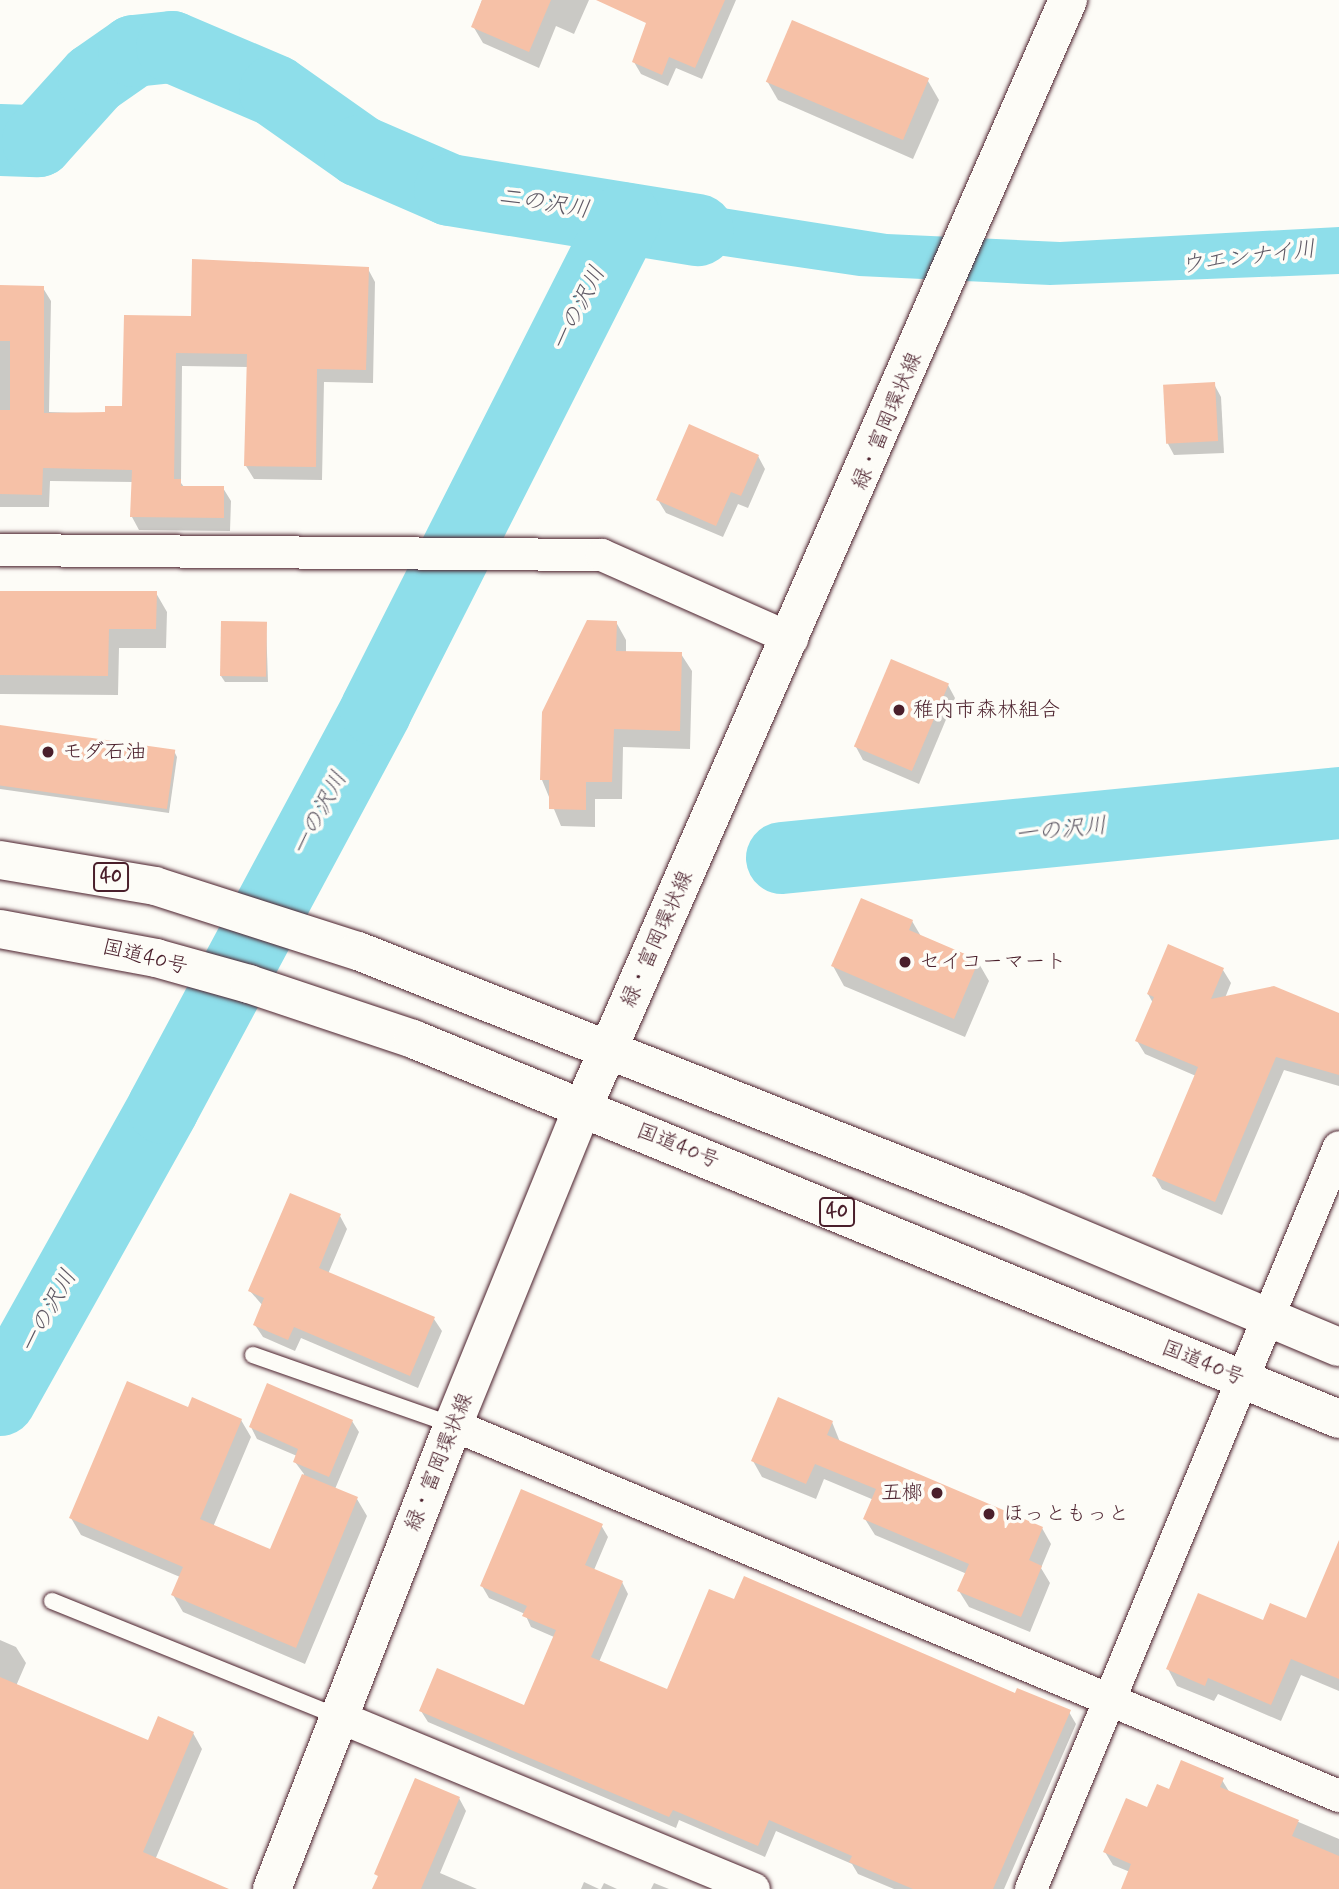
<!DOCTYPE html>
<html>
<head>
<meta charset="utf-8">
<style>
  body { margin:0 }
  #map { position:relative; width:1339px; height:1889px; overflow:hidden; background:#fdfcf7; font-family:Mynerve,"Klee One",sans-serif }
  div>[style] { position:absolute }
  .water>* { inset:0; background:#8edeea }
  .shadow>* { inset:0; background:#0003 }
  .river>* { height:72px; margin:-36px; padding:0 36px; transform-origin:36px; border-radius:36px; background:#8edeea }
  .building>* { inset:0; background:#f6c1a7; transform-origin:0 0 }
  .roads { filter:drop-shadow(0 0 2px #4a1f2b) drop-shadow(0 0 2px #4a1f2b) }
  .lane>* { height:16px; margin:-8px; padding:0 8px; transform-origin:8px; border-radius:8px; background:#fdfcf7 }
  .street>* { height:32px; margin:-16px; padding:0 16px; transform-origin:16px; border-radius:16px; background:#fdfcf7 }
  .secondary>* { height:38px; margin:-19px; padding:0 19px; transform-origin:19px; border-radius:19px; background:#fdfcf7 }
  .highway>* { height:38px; margin:-19px; padding:0 19px; transform-origin:19px; border-radius:19px; background:#fdfcf7 }
  .dots>* { width:19px; height:19px; translate:-50% -50%; box-sizing:border-box; border:4px solid #fdfcf7; border-radius:50% }
  span { translate:-50% -50%; white-space:nowrap; text-align:center; line-height:1.15; -webkit-text-stroke:7px #fdfcf7; paint-order:stroke }
  .shield-label span { padding:2px 5px; background:#fdfcf7; border:2px solid; border-radius:5px; -webkit-text-stroke-width:0 }
  .shield-label { font-size:19px; color:#4a1f2b; font-weight:700 }
  .street-label { font-size:21px; color:#4a1f2b }
  .poi-label { font-size:21px; color:#4a1f2b }
  .left { translate:0 -50%; text-align:left }
  .right { translate:-100% -50%; text-align:right }
  .water-label { font-size:23px; color:#5e5864; font-style:italic }
</style>
</head>
<body>
<div id="map">
  <div class="water">
    <i style="clip-path:polygon(615px 191px,887px 234px,1060px 242px,1339px 227px,1339px 274px,1050px 285px,859px 276px,589px 236px)"></i>
  </div>
  <div class="shadow">
    <i style="clip-path:polygon(482px 0,589px 0,574px 34px,556px 26px,539px 68px,483px 43px,473px 26px)"></i>
    <i style="clip-path:polygon(659px 0,736px 0,702px 79px,676px 68px,668px 86px,641px 74px,634px 62px)"></i>
    <i style="clip-path:polygon(767px 81px,928px 81px,939px 100px,913px 159px,778px 100px)"></i>
    <i style="clip-path:polygon(368px 269px,375px 282px,373px 383px,324px 382px,322px 480px,254px 479px,246px 466px,248px 367px,182px 366px,181px 483px,184px 487px,223px 488px,231px 501px,230px 531px,139px 530px,132px 517px,133px 482px,50px 481px,49px 507px,0 507px,0 287px,43px 288px,51px 301px,49px 412px,106px 414px,124px 408px,192px 318px)"></i>
    <i style="clip-path:polygon(1214px 384px,1221px 397px,1224px 453px,1174px 455px,1167px 442px)"></i>
    <i style="clip-path:polygon(758px 456px,765px 469px,748px 508px,738px 504px,723px 537px,666px 513px,658px 500px)"></i>
    <i style="clip-path:polygon(0 593px,156px 593px,167px 612px,166px 648px,119px 648px,118px 695px,0 694px)"></i>
    <i style="clip-path:polygon(616px 622px,626px 640px,626px 653px,681px 654px,692px 671px,690px 749px,623px 747px,622px 799px,595px 799px,595px 827px,561px 826px,542px 780px)"></i>
    <i style="clip-path:polygon(266px 623px,268px 682px,225px 682px,221px 676px)"></i>
    <i style="clip-path:polygon(948px 685px,955px 698px,919px 784px,863px 760px,856px 747px)"></i>
    <i style="clip-path:polygon(0 726px,174px 751px,177px 757px,169px 813px,0 789px)"></i>
    <i style="clip-path:polygon(912px 921px,922px 938px,978px 962px,989px 981px,965px 1037px,844px 986px,833px 966px)"></i>
    <i style="clip-path:polygon(1223px 970px,1231px 983px,1225px 998px,1339px 1015px,1339px 1086px,1284px 1070px,1222px 1215px,1162px 1189px,1154px 1175px,1196px 1076px,1145px 1054px,1137px 1041px,1153px 1003px,1148px 994px)"></i>
    <i style="clip-path:polygon(340px 1216px,347px 1229px,328px 1274px,434px 1319px,442px 1331px,418px 1388px,301px 1338px,295px 1351px,263px 1337px,255px 1325px,263px 1306px,250px 1291px)"></i>
    <i style="clip-path:polygon(189px 1409px,241px 1420px,251px 1437px,213px 1527px,271px 1552px,304px 1474px,295px 1462px,297px 1456px,257px 1439px,251px 1427px,352px 1421px,359px 1432px,335px 1489px,357px 1499px,367px 1516px,305px 1664px,183px 1612px,173px 1595px,180px 1577px,81px 1535px,71px 1518px)"></i>
    <i style="clip-path:polygon(832px 1422px,840px 1442px,1042px 1528px,1051px 1544px,1041px 1568px,1050px 1583px,1030px 1632px,969px 1607px,959px 1591px,967px 1574px,875px 1535px,865px 1519px,874px 1500px,824px 1479px,816px 1499px,762px 1477px,753px 1461px)"></i>
    <i style="clip-path:polygon(601px 1525px,608px 1537px,594px 1570px,622px 1582px,628px 1594px,599px 1662px,668px 1691px,1016px 1696px,1069px 1712px,1076px 1724px,1004px 1889px,894px 1889px,858px 1874px,852px 1864px,776px 1831px,765px 1857px,679px 1820px,676px 1828px,428px 1722px,421px 1711px,525px 1707px,554px 1637px,531px 1627px,525px 1614px,489px 1598px,482px 1586px)"></i>
    <i style="clip-path:polygon(1339px 1544px,1339px 1691px,1301px 1675px,1281px 1721px,1218px 1694px,1214px 1701px,1177px 1686px,1168px 1669px,1264px 1622px,1307px 1620px)"></i>
    <i style="clip-path:polygon(0 1640px,16px 1647px,26px 1663px,16px 1686px,149px 1742px,193px 1733px,202px 1749px,155px 1860px,221px 1889px,0 1889px)"></i>
    <i style="clip-path:polygon(1222px 1780px,1230px 1793px,1339px 1839px,1339px 1889px,1123px 1889px,1130px 1872px,1113px 1865px,1105px 1852px,1170px 1791px)"></i>
    <i style="clip-path:polygon(459px 1798px,466px 1811px,440px 1873px,477px 1889px,373px 1889px)"></i>
    <i style="clip-path:polygon(584px 1882px,599px 1889px,581px 1889px)"></i>
    <i style="clip-path:polygon(604px 1883px,617px 1889px,601px 1889px)"></i>
    <i style="clip-path:polygon(654px 1883px,669px 1889px,651px 1889px)"></i>
  </div>
  <div class="river">
    <i style="left:0;top:140px;width:38px;rotate:2deg"></i>
    <i style="left:38px;top:141px;width:84px;rotate:-47.9deg"></i>
    <i style="left:94px;top:79px;width:49px;rotate:-35deg"></i>
    <i style="left:134px;top:51px;width:38px;rotate:-6deg"></i>
    <i style="left:172px;top:47px;width:112px;rotate:23.1deg"></i>
    <i style="left:275px;top:91px;width:104px;rotate:35.2deg"></i>
    <i style="left:360px;top:151px;width:98px;rotate:23.4deg"></i>
    <i style="left:450px;top:190px;width:251px;rotate:9.2deg"></i>
    <i style="left:782px;top:858px;width:560px;rotate:-5.64deg"></i>
    <i style="left:0;top:1400px;width:334px;rotate:-60.8deg"></i>
    <i style="left:163px;top:1108px;width:451px;rotate:-61.8deg"></i>
    <i style="left:376px;top:710px;width:551px;rotate:-63.11deg"></i>
  </div>
  <div class="building">
    <i style="clip-path:polygon(482px 0,551px 0,529px 52px,471px 27px)"></i>
    <i style="clip-path:polygon(596px 0,725px 0,695px 68px,669px 57px,662px 75px,632px 62px,646px 23px)"></i>
    <i style="left:792px;top:20px;width:149px;height:67px;rotate:23deg"></i>
    <i style="clip-path:polygon(192px 259px,369px 267px,366px 370px,317px 369px,316px 467px,244px 466px,247px 354px,176px 353px,174px 479px,181px 479px,181px 486px,224px 486px,224px 518px,130px 517px,132px 470px,43px 468px,42px 495px,0 494px,0 410px,10px 410px,10px 341px,0 341px,0 285px,44px 286px,44px 413px,105px 412px,105px 406px,122px 406px,124px 315px,191px 316px)"></i>
    <i style="left:1215px;top:382px;width:59px;height:52px;rotate:87deg"></i>
    <i style="clip-path:polygon(689px 424px,759px 455px,741px 496px,731px 492px,716px 526px,656px 500px)"></i>
    <i style="clip-path:polygon(0 591px,157px 591px,156px 629px,109px 629px,108px 676px,0 675px)"></i>
    <i style="clip-path:polygon(587px 620px,617px 621px,616px 651px,682px 652px,680px 731px,614px 729px,612px 782px,586px 782px,586px 810px,549px 809px,549px 780px,540px 780px,542px 712px)"></i>
    <i style="left:221px;top:621px;width:46px;height:55px;rotate:1deg"></i>
    <i style="left:891px;top:659px;width:63px;height:95px;rotate:23deg"></i>
    <i style="left:0;top:725px;width:177px;height:60px;rotate:8deg"></i>
    <i style="clip-path:polygon(861px 898px,913px 920px,909px 930px,979px 960px,954px 1019px,831px 966px)"></i>
    <i style="clip-path:polygon(1168px 944px,1224px 968px,1211px 999px,1274px 986px,1339px 1013px,1339px 1075px,1276px 1057px,1215px 1202px,1152px 1176px,1198px 1067px,1135px 1041px,1154px 997px,1147px 994px)"></i>
    <i style="clip-path:polygon(290px 1193px,341px 1214px,319px 1268px,435px 1317px,410px 1376px,294px 1327px,288px 1340px,253px 1325px,264px 1298px,248px 1291px)"></i>
    <i style="clip-path:polygon(127px 1381px,188px 1407px,192px 1397px,242px 1419px,200px 1519px,270px 1549px,302px 1474px,358px 1497px,296px 1648px,171px 1595px,183px 1567px,69px 1518px)"></i>
    <i style="clip-path:polygon(267px 1383px,353px 1420px,329px 1477px,293px 1462px,298px 1449px,249px 1427px)"></i>
    <i style="clip-path:polygon(778px 1397px,833px 1421px,827px 1435px,1043px 1527px,1029px 1560px,1042px 1566px,1021px 1617px,957px 1591px,969px 1564px,863px 1519px,876px 1489px,815px 1464px,806px 1484px,751px 1461px)"></i>
    <i style="clip-path:polygon(521px 1489px,603px 1524px,585px 1565px,623px 1581px,591px 1657px,667px 1689px,709px 1589px,734px 1599px,744px 1576px,1015px 1693px,1017px 1688px,1071px 1710px,993px 1889px,913px 1889px,849px 1862px,852px 1856px,769px 1820px,758px 1846px,673px 1810px,669px 1817px,419px 1711px,437px 1668px,524px 1705px,556px 1630px,522px 1616px,527px 1606px,480px 1586px)"></i>
    <i style="clip-path:polygon(1339px 1540px,1339px 1679px,1291px 1659px,1271px 1705px,1208px 1678px,1205px 1686px,1166px 1669px,1198px 1593px,1263px 1620px,1270px 1603px,1306px 1618px)"></i>
    <i style="clip-path:polygon(0 1677px,148px 1740px,158px 1716px,194px 1732px,143px 1852px,229px 1889px,0 1889px)"></i>
    <i style="clip-path:polygon(1181px 1760px,1224px 1778px,1220px 1787px,1299px 1820px,1292px 1836px,1339px 1856px,1339px 1889px,1121px 1889px,1131px 1864px,1103px 1852px,1126px 1798px,1147px 1807px,1157px 1784px,1169px 1789px)"></i>
    <i style="clip-path:polygon(415px 1778px,460px 1797px,421px 1889px,372px 1889px,378px 1876px,374px 1874px)"></i>
  </div>
  <div class="roads">
    <div class="lane">
      <i style="left:253px;top:1355px;width:212px;rotate:19.3deg"></i>
      <i style="left:52px;top:1601px;width:310px;rotate:22deg"></i>
    </div>
    <div class="street">
      <i style="left:0;top:550px;width:602px;rotate:0.48deg"></i>
      <i style="left:602px;top:555px;width:208px;rotate:23.9deg"></i>
      <i style="left:453px;top:1425px;width:961px;rotate:22.72deg"></i>
      <i style="left:339px;top:1717px;width:449px;rotate:22.5deg"></i>
      <i style="left:1031px;top:1889px;width:803px;rotate:-67.46deg"></i>
    </div>
    <div class="secondary">
      <i style="left:272px;top:1889px;width:498px;rotate:-68.7deg"></i>
      <i style="left:453px;top:1425px;width:344px;rotate:-67.8deg"></i>
      <i style="left:583px;top:1107px;width:1209px;rotate:-66.34deg"></i>
    </div>
    <div class="highway">
      <i style="left:0;top:860px;width:157px;rotate:9.5deg"></i>
      <i style="left:155px;top:886px;width:213px;rotate:17.8deg"></i>
      <i style="left:358px;top:951px;width:707px;rotate:21.59deg"></i>
      <i style="left:1015px;top:1211px;width:351px;rotate:22.8deg"></i>
      <i style="left:0;top:929px;width:159px;rotate:10.5deg"></i>
      <i style="left:156px;top:958px;width:97px;rotate:15.6deg"></i>
      <i style="left:249px;top:984px;width:173px;rotate:18.5deg"></i>
      <i style="left:413px;top:1039px;width:1001px;rotate:22.31deg"></i>
    </div>
  </div>
  <div class="dots">
    <i style="left:899px;top:710px;background:#4a1f2b"></i>
    <i style="left:48px;top:752px;background:#4a1f2b"></i>
    <i style="left:905px;top:962px;background:#4a1f2b"></i>
    <i style="left:937px;top:1493px;background:#4a1f2b"></i>
    <i style="left:989px;top:1514px;background:#4a1f2b"></i>
  </div>
  <div class="shield-label">
    <span style="left:111px;top:877px">40</span>
    <span style="left:837px;top:1212px">40</span>
  </div>
  <div class="street-label">
    <span style="left:887px;top:421px;rotate:-67deg">緑・富岡環状線</span>
    <span style="left:657px;top:939px;rotate:-66deg">緑・富岡環状線</span>
    <span style="left:145px;top:957px;rotate:14deg">国道40号</span>
    <span style="left:678px;top:1146px;rotate:22deg">国道40号</span>
    <span style="left:1203px;top:1363px;rotate:22deg">国道40号</span>
    <span style="left:439px;top:1462px;rotate:-68deg">緑・富岡環状線</span>
  </div>
  <div class="poi-label">
    <span class="left" style="left:913px;top:710px">稚内市森林組合</span>
    <span class="left" style="left:62px;top:752px">モダ石油</span>
    <span class="left" style="left:919px;top:962px">セイコーマート</span>
    <span class="right" style="left:923px;top:1493px">五榔</span>
    <span class="left" style="left:1003px;top:1514px">ほっともっと</span>
  </div>
  <div class="water-label">
    <span style="left:544px;top:204px;rotate:9deg">二の沢川</span>
    <span style="left:1248px;top:258px;rotate:-7deg">ウエンナイ川</span>
    <span style="left:579px;top:309px;rotate:-63deg">一の沢川</span>
    <span style="left:320px;top:814px;rotate:-62deg">一の沢川</span>
    <span style="left:1061px;top:831px;rotate:-6deg">一の沢川</span>
    <span style="left:49px;top:1312px;rotate:-61deg">一の沢川</span>
  </div>
</div>
</body>
</html>
